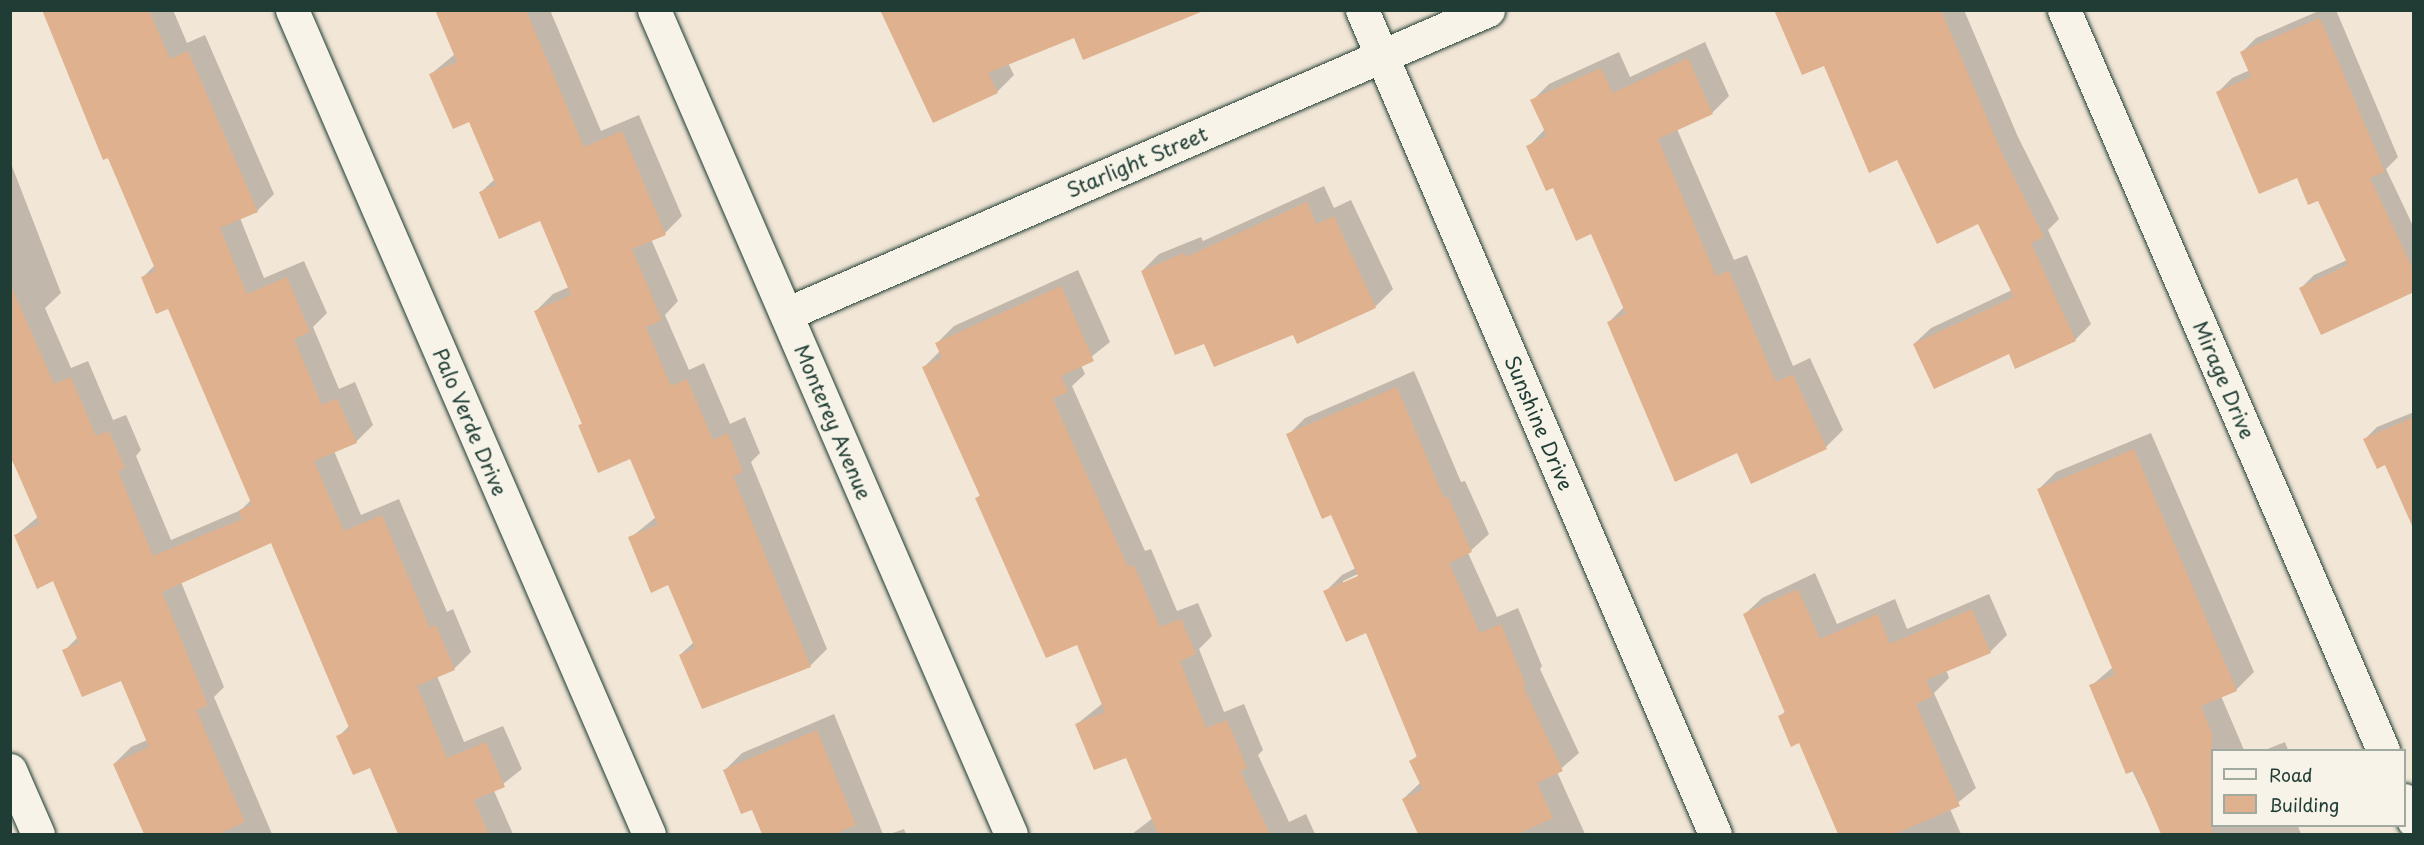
<!DOCTYPE html>
<html>
<head>
<meta charset="utf-8">
<style>
  body { margin:0 }
  #map { position:relative; width:2424px; height:845px; overflow:hidden; background:#f2e6d6; font-family:"Playpen Sans",sans-serif }
  div>[style] { position:absolute }
  .shadow>* { inset:0; background:#0003 }
  .building>* { inset:0; background:#dfb18f }
  .roads { filter:drop-shadow(0 0 2px #1f3d34) drop-shadow(0 0 2px #1f3d34) }
  .minor>* { height:33px; margin:-16.5px; padding:0 16.5px; transform-origin:16.5px; border-radius:16.5px; background:#f7f3e8 }
  span { translate:-50% -50%; white-space:nowrap; text-align:center; line-height:1.15; -webkit-text-stroke:6px #f7f3e8; paint-order:stroke }
  .street-label { font-size:20px; color:#1f3d34 }
  .frame { position:absolute; inset:0; border:12px solid #1f3d34; pointer-events:none }
  .legend { position:absolute; left:2211px; top:749px; width:195px; height:78px; box-sizing:border-box; background:#f7f3e8; border:2px solid #a1aaa0; margin:0; padding:8px 10px; list-style:none; font-size:18px; color:#1f3d34 }
  .legend li { display:flex; align-items:center; gap:12px; height:30px }
  .legend b { width:30px; border:2px solid #a1aaa0 }
</style>
</head>
<body>
<div id="map">
  <div class="shadow">
    <i style="clip-path:polygon(43px 10px,173px 10px,187px 43px,205px 35px,274px 194px,257px 211px,240px 218px,264px 278px,304px 261px,327px 313px,313px 327px,339px 389px,355px 382px,373px 425px,356px 442px,334px 451px,361px 515px,399px 499px,447px 612px,453px 609px,471px 652px,454px 669px,437px 676px,464px 742px,503px 726px,522px 769px,494px 791px,513px 834px,400px 834px,371px 766px,338px 737px,350px 725px,272px 541px,181px 582px,224px 687px,214px 697px,272px 834px,145px 834px,114px 764px,131px 747px,147px 740px,122px 679px,64px 651px,78px 637px,54px 579px,16px 535px,39px 516px,10px 456px,10px 161px,61px 293px,45px 308px,71px 368px,88px 361px,113px 420px,126px 415px,141px 450px,136px 456px,171px 540px,241px 510px,251px 500px,169px 307px,143px 277px,155px 265px)"></i>
    <i style="clip-path:polygon(437px 10px,550px 10px,601px 131px,639px 115px,682px 216px,665px 233px,651px 239px,678px 301px,665px 315px,689px 370px,704px 363px,730px 424px,745px 417px,760px 453px,751px 462px,827px 649px,810px 666px,680px 655px,694px 642px,669px 583px,630px 538px,656px 517px,631px 458px,580px 426px,583px 422px,536px 311px,553px 294px,569px 287px,541px 220px,481px 192px,495px 179px,470px 120px,431px 74px,455px 54px)"></i>
    <i style="clip-path:polygon(1200px 10px,1075px 36px,1008px 63px,1014px 75px,997px 92px,884px 15px)"></i>
    <i style="clip-path:polygon(1776px 10px,1964px 10px,2018px 137px,2059px 219px,2048px 230px,2091px 324px,2075px 340px,2009px 352px,1914px 344px,1931px 328px,2012px 290px,1979px 222px,1898px 158px,1825px 64px)"></i>
    <i style="clip-path:polygon(2321px 10px,2336px 10px,2398px 157px,2386px 169px,2414px 228px,2414px 291px,2301px 288px,2314px 275px,2347px 260px,2318px 199px,2218px 92px,2232px 78px,2250px 70px,2242px 52px,2256px 38px)"></i>
    <i style="clip-path:polygon(1705px 42px,1729px 96px,1712px 113px,1677px 129px,1734px 260px,1747px 255px,1793px 366px,1810px 358px,1843px 430px,1826px 447px,1752px 482px,1738px 451px,1609px 322px,1624px 307px,1592px 232px,1528px 147px,1545px 129px,1532px 101px,1549px 84px,1619px 52px,1630px 77px)"></i>
    <i style="clip-path:polygon(1324px 186px,1334px 208px,1351px 200px,1393px 289px,1376px 306px,1298px 342px,1294px 333px,1205px 342px,1142px 271px,1159px 254px,1201px 237px,1203px 241px)"></i>
    <i style="clip-path:polygon(1078px 270px,1110px 342px,1081px 365px,1085px 374px,1072px 386px,1145px 551px,1151px 549px,1177px 611px,1198px 603px,1212px 636px,1199px 649px,1224px 712px,1244px 704px,1263px 750px,1258px 755px,1289px 822px,1306px 814px,1315px 834px,1132px 834px,1153px 818px,1127px 756px,1077px 724px,1103px 703px,1078px 643px,977px 498px,981px 494px,924px 367px,940px 351px,937px 343px,954px 326px)"></i>
    <i style="clip-path:polygon(evenodd,1414px 371px,1461px 482px,1465px 481px,1489px 534px,1468px 553px,1497px 617px,1518px 608px,1542px 666px,1540px 669px,1579px 753px,1557px 772px,1585px 834px,1420px 834px,1403px 799px,1421px 782px,1411px 761px,1418px 755px,1367px 631px,1325px 592px,1342px 575px,1356px 568px,1332px 513px,1288px 435px,1305px 418px,1414px 371px,1364px 571px,1365px 574px,1343px 584px,1343px 581px,1364px 571px)"></i>
    <i style="clip-path:polygon(2414px 412px,2414px 526px,2386px 463px,2365px 439px,2377px 427px)"></i>
    <i style="clip-path:polygon(2151px 433px,2254px 672px,2236px 690px,2221px 696px,2244px 750px,2212px 750px,2212px 826px,2298px 826px,2301px 834px,2163px 834px,2091px 686px,2113px 667px,2039px 489px,2056px 472px)"></i>
    <i style="clip-path:polygon(1815px 573px,1837px 624px,1895px 599px,1907px 629px,1989px 594px,2007px 635px,1990px 652px,1946px 670px,1949px 678px,1934px 693px,1976px 788px,1950px 809px,1961px 834px,1840px 834px,1800px 741px,1780px 716px,1786px 711px,1745px 614px,1762px 598px)"></i>
    <i style="clip-path:polygon(834px 714px,883px 834px,764px 834px,753px 808px,725px 770px,742px 753px)"></i>
    <i style="clip-path:polygon(2285px 742px,2288px 750px,2265px 750px)"></i>
    <i style="clip-path:polygon(904px 829px,906px 834px,890px 834px)"></i>
  </div>
  <div class="building">
    <i style="clip-path:polygon(42px 10px,149px 10px,170px 59px,188px 51px,258px 212px,220px 228px,247px 294px,287px 277px,310px 332px,294px 339px,322px 405px,337px 398px,357px 443px,314px 461px,344px 531px,382px 515px,430px 628px,436px 625px,455px 670px,417px 686px,447px 758px,486px 742px,505px 787px,474px 800px,489px 834px,398px 834px,370px 768px,353px 775px,336px 736px,350px 730px,271px 543px,162px 592px,208px 705px,196px 710px,245px 822px,218px 834px,144px 834px,113px 764px,149px 747px,121px 681px,82px 697px,62px 650px,79px 643px,53px 581px,37px 589px,14px 535px,40px 524px,10px 455px,10px 283px,54px 384px,71px 377px,96px 436px,109px 431px,125px 468px,118px 471px,153px 556px,242px 519px,239px 510px,252px 505px,168px 309px,156px 314px,141px 277px,156px 271px,108px 158px,103px 160px)"></i>
    <i style="clip-path:polygon(435px 10px,526px 10px,584px 147px,622px 131px,666px 235px,632px 249px,662px 320px,646px 327px,671px 386px,687px 379px,713px 440px,728px 433px,743px 472px,733px 476px,811px 667px,702px 709px,679px 655px,695px 648px,668px 585px,651px 593px,628px 537px,658px 525px,630px 459px,598px 473px,578px 425px,582px 424px,534px 311px,571px 295px,540px 221px,499px 239px,479px 192px,496px 185px,469px 122px,453px 129px,429px 74px,457px 62px)"></i>
    <i style="clip-path:polygon(880px 10px,1201px 10px,1201px 12px,1083px 60px,1074px 38px,988px 73px,998px 93px,933px 123px)"></i>
    <i style="clip-path:polygon(1774px 10px,1941px 10px,2002px 153px,2044px 237px,2031px 243px,2076px 341px,2015px 369px,2009px 354px,1934px 389px,1913px 344px,2014px 297px,1978px 224px,1937px 244px,1897px 160px,1869px 173px,1824px 66px,1802px 75px)"></i>
    <i style="clip-path:polygon(2320px 18px,2385px 172px,2370px 178px,2414px 271px,2414px 292px,2321px 335px,2299px 288px,2348px 265px,2318px 201px,2308px 205px,2297px 178px,2259px 194px,2216px 92px,2251px 77px,2240px 52px)"></i>
    <i style="clip-path:polygon(1688px 58px,1713px 114px,1658px 139px,1716px 276px,1729px 271px,1776px 382px,1793px 374px,1827px 449px,1751px 484px,1737px 453px,1675px 482px,1607px 322px,1626px 314px,1591px 234px,1576px 241px,1553px 188px,1546px 191px,1526px 146px,1547px 136px,1530px 100px,1601px 68px,1613px 93px)"></i>
    <i style="clip-path:polygon(1307px 202px,1316px 224px,1334px 216px,1376px 308px,1297px 344px,1293px 335px,1214px 367px,1204px 344px,1175px 355px,1141px 271px,1184px 253px,1186px 257px)"></i>
    <i style="clip-path:polygon(1061px 286px,1094px 361px,1061px 376px,1068px 392px,1053px 399px,1128px 567px,1134px 565px,1160px 627px,1181px 619px,1196px 654px,1180px 661px,1206px 728px,1227px 720px,1247px 768px,1240px 771px,1270px 834px,1158px 834px,1126px 758px,1094px 770px,1075px 724px,1105px 712px,1077px 645px,1046px 658px,975px 498px,980px 496px,922px 367px,942px 358px,935px 343px)"></i>
    <i style="clip-path:polygon(1397px 387px,1444px 498px,1448px 497px,1472px 552px,1449px 563px,1480px 633px,1501px 624px,1526px 685px,1523px 686px,1563px 771px,1537px 783px,1553px 818px,1518px 834px,1418px 834px,1402px 799px,1423px 790px,1409px 761px,1417px 757px,1366px 633px,1346px 642px,1323px 591px,1358px 576px,1331px 515px,1322px 519px,1286px 434px)"></i>
    <i style="clip-path:polygon(2414px 417px,2414px 530px,2385px 465px,2377px 469px,2363px 439px)"></i>
    <i style="clip-path:polygon(2134px 449px,2237px 691px,2201px 706px,2212px 734px,2212px 834px,2161px 834px,2134px 771px,2126px 774px,2089px 685px,2115px 675px,2037px 489px)"></i>
    <i style="clip-path:polygon(1798px 589px,1820px 639px,1878px 614px,1890px 644px,1972px 609px,1991px 653px,1926px 680px,1933px 696px,1916px 704px,1960px 806px,1895px 834px,1838px 834px,1799px 743px,1791px 747px,1778px 716px,1785px 713px,1743px 614px)"></i>
    <i style="clip-path:polygon(817px 730px,856px 825px,834px 834px,762px 834px,752px 810px,741px 814px,723px 770px)"></i>
  </div>
  <div class="roads">
    <div class="minor">
      <i style="left:292px;top:10px;width:898px;rotate:66.58deg"></i>
      <i style="left:654px;top:10px;width:898px;rotate:66.58deg"></i>
      <i style="left:1362px;top:10px;width:896px;rotate:66.81deg"></i>
      <i style="left:2064px;top:10px;width:806px;rotate:66.68deg"></i>
      <i style="left:786px;top:314px;width:765px;rotate:-23.41deg"></i>
      <i style="left:10px;top:770px;width:70px;rotate:66.4deg"></i>
      <i style="left:2404px;top:800px;width:23px;rotate:65deg"></i>
    </div>
  </div>
  <div class="street-label">
    <span style="left:1137px;top:162px;rotate:-23deg">Starlight Street</span>
    <span style="left:2224px;top:380px;rotate:67deg">Mirage Drive</span>
    <span style="left:470px;top:422px;rotate:67deg">Palo Verde Drive</span>
    <span style="left:833px;top:422px;rotate:67deg">Monterey Avenue</span>
    <span style="left:1539px;top:423px;rotate:67deg">Sunshine Drive</span>
  </div>
  <div class="frame"></div>
  <ul class="legend">
  <li><b style="height:8px;background:#f7f3e8"></b>Road</li>
  <li><b style="height:16px;background:#dfb18f"></b>Building</li>
  </ul>
</div>
</body>
</html>
